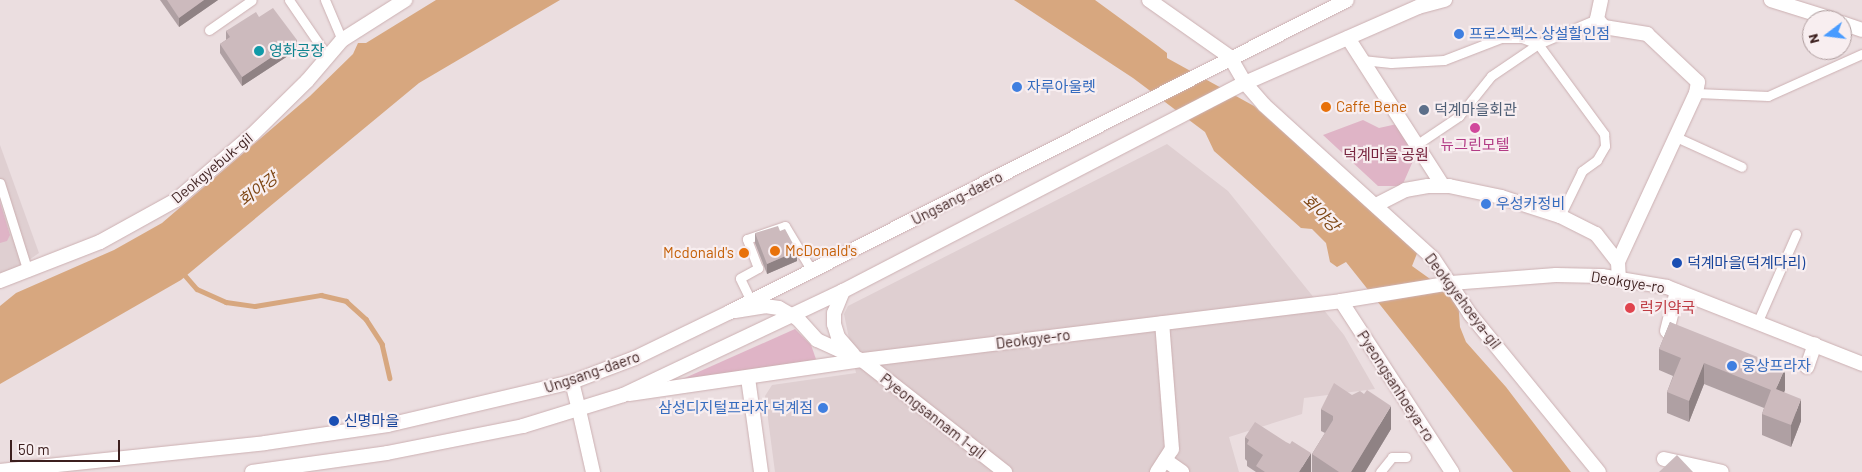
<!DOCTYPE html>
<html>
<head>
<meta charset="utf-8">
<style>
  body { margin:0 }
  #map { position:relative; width:1862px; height:472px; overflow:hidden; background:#ebdee0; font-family:Barlow,"Noto Sans KR",sans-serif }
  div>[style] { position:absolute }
  .built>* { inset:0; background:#dfcfd1 }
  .green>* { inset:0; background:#dfb4c6 }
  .water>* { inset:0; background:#d7a77f }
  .stream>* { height:4.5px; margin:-2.25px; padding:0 2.25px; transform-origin:2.25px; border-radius:2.25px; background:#d7a77f }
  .roads { filter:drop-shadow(0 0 1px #ccb0b2) drop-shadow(0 0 1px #ccb0b2) }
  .service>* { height:9px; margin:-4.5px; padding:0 4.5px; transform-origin:4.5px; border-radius:4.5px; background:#fff }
  .minor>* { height:14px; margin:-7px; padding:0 7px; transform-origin:7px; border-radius:7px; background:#fff }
  .tertiary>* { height:14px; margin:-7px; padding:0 7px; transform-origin:7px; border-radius:7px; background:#fff }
  .secondary>* { height:14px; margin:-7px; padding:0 7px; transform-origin:7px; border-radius:7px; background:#fff }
  .wall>* { inset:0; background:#afa0a3 }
  .shaded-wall>* { inset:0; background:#8f8284 }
  .building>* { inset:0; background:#ccbabd }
  .dots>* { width:14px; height:14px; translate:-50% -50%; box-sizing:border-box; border:2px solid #f8eef0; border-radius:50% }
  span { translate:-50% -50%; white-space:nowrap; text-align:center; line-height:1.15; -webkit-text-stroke:4.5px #f8eef0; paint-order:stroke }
  .shop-label { font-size:15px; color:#366cbe }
  .left { translate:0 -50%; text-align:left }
  .right { translate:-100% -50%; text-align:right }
  .culture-label { font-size:15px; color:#0d838f }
  .food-label { font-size:15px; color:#c56008 }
  .service-label { font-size:15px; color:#4e5e75 }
  .hotel-label { font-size:15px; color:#b23c85 }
  .park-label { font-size:15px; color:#77243e }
  .street-label { font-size:15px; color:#3c1f1e }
  .transit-label { font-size:15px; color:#164399 }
  .health-label { font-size:15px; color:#be3a42 }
  .water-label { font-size:16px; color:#7d4512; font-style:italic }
  .north { position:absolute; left:1802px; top:10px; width:50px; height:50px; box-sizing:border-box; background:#f8eef0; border:1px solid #ad9b9c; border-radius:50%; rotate:255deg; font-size:14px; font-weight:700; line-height:20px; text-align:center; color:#3c1f1e }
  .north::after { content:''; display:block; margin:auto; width:18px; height:22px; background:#489bff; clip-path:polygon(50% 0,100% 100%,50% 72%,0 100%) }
  .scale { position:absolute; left:10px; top:440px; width:110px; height:22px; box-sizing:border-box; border:2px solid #3c1f1e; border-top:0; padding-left:6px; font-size:15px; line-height:18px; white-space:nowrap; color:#3c1f1e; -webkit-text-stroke:4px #f8eef0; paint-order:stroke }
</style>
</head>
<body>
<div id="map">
  <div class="built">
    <i style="clip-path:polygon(1167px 144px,1228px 191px,1344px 335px,1375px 389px,1304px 398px,1302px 414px,1229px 437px,1239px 472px,775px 472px,765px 396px,772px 385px,856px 373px,844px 314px,848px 306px)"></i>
    <i style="clip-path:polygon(0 145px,39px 253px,9px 274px,0 276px)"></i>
  </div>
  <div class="green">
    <i style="clip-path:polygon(1363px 120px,1379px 128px,1406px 122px,1420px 145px,1402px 186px,1378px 186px,1323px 135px)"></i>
    <i style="clip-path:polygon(0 202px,10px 235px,7px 241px,0 243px)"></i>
    <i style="clip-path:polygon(795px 329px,811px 345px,817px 362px,678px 381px)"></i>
  </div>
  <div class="water">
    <i style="clip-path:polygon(436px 0,560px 0,419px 83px,181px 280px,0 384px,0 306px,16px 293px,114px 250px,162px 223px,310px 96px,353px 54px,358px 43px,366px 43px)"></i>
    <i style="clip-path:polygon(1014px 0,1095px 0,1158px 46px,1167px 53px,1167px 58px,1254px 106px,1331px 175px,1358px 195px,1418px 251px,1412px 266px,1458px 299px,1460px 327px,1466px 342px,1506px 387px,1571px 472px,1513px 472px,1346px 262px,1337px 267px,1330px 262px,1326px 243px,1312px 229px,1301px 228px,1214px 151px,1205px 132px,1133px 78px)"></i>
  </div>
  <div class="stream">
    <i style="left:183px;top:273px;width:21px;rotate:49deg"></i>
    <i style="left:197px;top:289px;width:32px;rotate:24deg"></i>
    <i style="left:226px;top:302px;width:29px;rotate:8deg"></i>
    <i style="left:255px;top:306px;width:67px;rotate:-9.5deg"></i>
    <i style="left:321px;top:295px;width:26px;rotate:13deg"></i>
    <i style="left:346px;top:301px;width:27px;rotate:42deg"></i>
    <i style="left:366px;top:319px;width:30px;rotate:57deg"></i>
    <i style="left:382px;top:344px;width:35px;rotate:77deg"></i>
  </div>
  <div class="roads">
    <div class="service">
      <i style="left:289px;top:0;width:69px;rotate:55.6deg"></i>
      <i style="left:325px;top:0;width:43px;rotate:67deg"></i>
      <i style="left:209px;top:30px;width:52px;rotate:-34.9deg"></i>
      <i style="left:1362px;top:60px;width:29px;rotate:6deg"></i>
      <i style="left:1391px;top:63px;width:53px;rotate:-3.2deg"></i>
      <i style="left:1444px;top:60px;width:61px;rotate:-21.1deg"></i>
      <i style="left:1501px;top:38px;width:21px"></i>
      <i style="left:1522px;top:38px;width:17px;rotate:21deg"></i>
      <i style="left:1538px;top:44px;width:112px;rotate:53.7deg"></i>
      <i style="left:1604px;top:134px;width:12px;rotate:85deg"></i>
      <i style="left:1605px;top:146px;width:16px;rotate:120deg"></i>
      <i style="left:1597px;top:160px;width:19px;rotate:144deg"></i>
      <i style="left:1582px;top:171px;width:50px;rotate:116.1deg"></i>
      <i style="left:1696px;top:93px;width:72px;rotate:2.4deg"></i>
      <i style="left:1768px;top:96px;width:103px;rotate:-24.1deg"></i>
      <i style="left:1676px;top:137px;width:72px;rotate:24.4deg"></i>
      <i style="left:1416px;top:145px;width:52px;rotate:-34deg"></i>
      <i style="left:1459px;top:116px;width:51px;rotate:-51.3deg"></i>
      <i style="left:1491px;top:76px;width:57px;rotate:-34.2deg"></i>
      <i style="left:1538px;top:44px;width:64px;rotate:-23deg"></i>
      <i style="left:0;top:183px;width:93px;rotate:72.5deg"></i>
      <i style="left:751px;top:301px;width:25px;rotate:-116deg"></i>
      <i style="left:740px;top:278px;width:21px;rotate:-29deg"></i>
      <i style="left:758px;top:268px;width:31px;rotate:-111deg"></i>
      <i style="left:747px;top:239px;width:40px;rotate:-18.9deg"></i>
      <i style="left:785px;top:226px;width:52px;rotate:59deg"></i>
      <i style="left:1758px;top:321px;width:95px;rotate:-66.4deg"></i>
      <i style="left:1380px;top:472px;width:19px;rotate:-51deg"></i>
      <i style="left:1392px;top:457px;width:14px"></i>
    </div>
    <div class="minor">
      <i style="left:1601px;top:0;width:19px;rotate:102deg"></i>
      <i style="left:1597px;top:19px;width:11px;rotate:49deg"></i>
      <i style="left:1604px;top:27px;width:44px;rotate:9.2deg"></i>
      <i style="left:1647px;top:34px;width:70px;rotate:43.3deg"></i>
      <i style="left:1698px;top:82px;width:11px;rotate:100deg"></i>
      <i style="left:1696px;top:93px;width:186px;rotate:114.8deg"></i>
      <i style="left:1348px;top:38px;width:176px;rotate:57.3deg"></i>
      <i style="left:1245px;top:83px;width:29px;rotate:49deg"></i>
      <i style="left:1264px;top:105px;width:228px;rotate:42.2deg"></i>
      <i style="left:1433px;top:258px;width:67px;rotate:56.5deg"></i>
      <i style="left:1470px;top:314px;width:204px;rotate:50.8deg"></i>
      <i style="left:1376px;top:205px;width:33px;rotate:-27deg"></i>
      <i style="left:1405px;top:190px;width:23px;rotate:-10deg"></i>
      <i style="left:1428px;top:186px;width:21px"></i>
      <i style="left:1449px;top:186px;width:53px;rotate:11.9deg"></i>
      <i style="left:1501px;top:197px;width:62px;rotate:17.9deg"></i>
      <i style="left:1560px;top:216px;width:40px;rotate:26.6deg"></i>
      <i style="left:1596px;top:234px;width:36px;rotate:52deg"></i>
      <i style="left:1618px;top:262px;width:17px;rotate:87deg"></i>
      <i style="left:0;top:281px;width:107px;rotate:-21.3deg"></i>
      <i style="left:100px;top:242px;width:87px;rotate:-28.9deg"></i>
      <i style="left:176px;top:200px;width:101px;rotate:-40.6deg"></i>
      <i style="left:253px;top:134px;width:76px;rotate:-44.5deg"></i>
      <i style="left:307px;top:81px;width:54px;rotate:-49.5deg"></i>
      <i style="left:342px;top:40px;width:75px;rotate:-32.4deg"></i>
      <i style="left:1341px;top:301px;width:204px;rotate:57deg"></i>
      <i style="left:1667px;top:331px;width:41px;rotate:-76deg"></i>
      <i style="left:862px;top:360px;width:182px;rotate:38.1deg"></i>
      <i style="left:1807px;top:367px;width:24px;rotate:-71deg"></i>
      <i style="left:748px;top:378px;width:95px;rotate:82.1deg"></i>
      <i style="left:1664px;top:459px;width:59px;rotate:12.6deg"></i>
      <i style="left:1165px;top:460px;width:21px;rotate:35deg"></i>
      <i style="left:1157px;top:472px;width:27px;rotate:-57deg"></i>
      <i style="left:1172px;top:449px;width:126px;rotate:-94.5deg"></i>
    </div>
    <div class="tertiary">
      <i style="left:1149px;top:0;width:99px;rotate:35.1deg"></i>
      <i style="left:1230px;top:57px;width:30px;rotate:60deg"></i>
      <i style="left:843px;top:291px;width:24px;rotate:112deg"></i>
      <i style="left:834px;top:313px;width:11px;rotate:90deg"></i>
      <i style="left:834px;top:324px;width:14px;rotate:73deg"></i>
      <i style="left:838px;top:337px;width:23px;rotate:49deg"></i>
      <i style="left:735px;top:311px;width:30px;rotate:-9deg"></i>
      <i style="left:765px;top:306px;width:14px;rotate:8deg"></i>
      <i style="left:779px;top:308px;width:22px;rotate:30deg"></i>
      <i style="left:798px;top:319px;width:28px;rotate:48deg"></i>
      <i style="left:817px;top:340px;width:48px;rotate:24.4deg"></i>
      <i style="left:629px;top:394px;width:235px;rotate:-8.3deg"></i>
      <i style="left:862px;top:360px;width:483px;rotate:-7deg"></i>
      <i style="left:1341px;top:301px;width:111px;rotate:-9.3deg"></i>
      <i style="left:1451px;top:283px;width:105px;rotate:-4.4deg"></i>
      <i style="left:1556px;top:275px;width:46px;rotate:1.2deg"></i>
      <i style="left:1602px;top:276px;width:66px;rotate:9.6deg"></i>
      <i style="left:1667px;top:287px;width:210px;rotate:21.5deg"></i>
      <i style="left:579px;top:410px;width:64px;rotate:77.3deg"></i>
    </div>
    <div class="secondary">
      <i style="left:1771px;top:0;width:67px;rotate:17.4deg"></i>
      <i style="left:1842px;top:23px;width:21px;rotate:19deg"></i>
      <i style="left:572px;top:382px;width:29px;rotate:76deg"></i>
      <i style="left:0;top:471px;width:266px;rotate:-6deg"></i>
      <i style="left:265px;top:443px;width:124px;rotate:-8.3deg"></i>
      <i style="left:388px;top:425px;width:189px;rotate:-13.2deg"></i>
      <i style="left:572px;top:382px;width:67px;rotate:-20.9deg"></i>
      <i style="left:635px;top:358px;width:106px;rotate:-25.8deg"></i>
      <i style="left:730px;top:312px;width:691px;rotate:-26.82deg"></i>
      <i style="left:252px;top:472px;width:136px;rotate:-8deg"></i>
      <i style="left:387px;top:453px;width:139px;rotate:-11.2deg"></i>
      <i style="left:523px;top:426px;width:105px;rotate:-17.2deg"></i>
      <i style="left:623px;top:395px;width:243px;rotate:-25.3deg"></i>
      <i style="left:843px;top:291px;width:453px;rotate:-27.4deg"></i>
      <i style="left:1245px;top:83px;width:189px;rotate:-23.7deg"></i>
      <i style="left:1418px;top:7px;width:28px;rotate:-15deg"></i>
    </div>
  </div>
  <div class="wall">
    <i style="clip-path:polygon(160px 0,218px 0,179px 27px)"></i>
    <i style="clip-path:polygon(259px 17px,297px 50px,242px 86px,220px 53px,220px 44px,226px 40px,226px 31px)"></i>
    <i style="clip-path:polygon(755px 233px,797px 261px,767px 274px,755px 243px)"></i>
    <i style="clip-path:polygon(1670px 322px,1785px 390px,1784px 392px,1801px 421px,1791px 447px,1762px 435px,1762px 414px,1764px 408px,1704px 384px,1689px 422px,1667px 413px,1667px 392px,1673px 376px,1659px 370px,1659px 349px)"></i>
    <i style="clip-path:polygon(1321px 409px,1391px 429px,1365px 472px,1312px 472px,1312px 454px,1325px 433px,1321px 431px)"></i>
    <i style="clip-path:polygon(1245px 437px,1311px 472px,1256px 472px,1247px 466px,1247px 461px,1245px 459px)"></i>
  </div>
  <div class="shaded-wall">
    <i style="clip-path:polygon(204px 0,218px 0,179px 27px,179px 18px)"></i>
    <i style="clip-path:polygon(297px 40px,297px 50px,242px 86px,242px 77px)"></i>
    <i style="clip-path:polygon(797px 251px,797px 261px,767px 274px,767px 264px)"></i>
    <i style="clip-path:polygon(1704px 363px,1704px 384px,1689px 422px,1689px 401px)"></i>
    <i style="clip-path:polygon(1785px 368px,1785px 390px,1776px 410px,1776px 389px)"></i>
    <i style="clip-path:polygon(1801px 399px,1801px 421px,1791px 447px,1791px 425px)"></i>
    <i style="clip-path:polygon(1391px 406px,1391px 429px,1365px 472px,1351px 472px)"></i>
    <i style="clip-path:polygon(1311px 453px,1311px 472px,1299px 472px)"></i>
  </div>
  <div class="building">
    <i style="clip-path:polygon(167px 0,204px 0,179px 18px)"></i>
    <i style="clip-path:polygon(273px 8px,297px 40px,242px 77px,220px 44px,230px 37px,226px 31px,256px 12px,259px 17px)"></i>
    <i style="clip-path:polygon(778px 226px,780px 231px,785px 229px,797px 251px,767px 264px,755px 233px)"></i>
    <i style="clip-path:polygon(1670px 322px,1785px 368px,1776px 389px,1801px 399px,1791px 425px,1762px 414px,1771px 390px,1704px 363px,1689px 401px,1667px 392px,1681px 358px,1659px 349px)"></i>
    <i style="clip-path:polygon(1334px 383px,1352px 395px,1360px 391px,1364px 394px,1367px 390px,1391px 406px,1351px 472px,1339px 472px,1312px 454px,1333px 420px,1333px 416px,1321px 409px)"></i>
    <i style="clip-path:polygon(1255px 422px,1286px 442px,1290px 444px,1292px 441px,1311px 453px,1299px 472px,1265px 472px,1256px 466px,1263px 455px,1247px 444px,1249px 440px,1245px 437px)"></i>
    <i style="clip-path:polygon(1677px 455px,1693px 472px,1659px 472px)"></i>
  </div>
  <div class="dots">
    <i style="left:1459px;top:34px;background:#3f7fe0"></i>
    <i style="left:259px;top:51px;background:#0f9aa8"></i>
    <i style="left:1017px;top:87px;background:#3f7fe0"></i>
    <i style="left:1326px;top:107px;background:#e8710a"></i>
    <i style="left:1424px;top:110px;background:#5c6f8a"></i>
    <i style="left:1475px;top:128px;background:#d1479c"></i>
    <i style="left:1486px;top:204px;background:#3f7fe0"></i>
    <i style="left:775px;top:251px;background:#e8710a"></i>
    <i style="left:744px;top:253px;background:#e8710a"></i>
    <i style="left:1677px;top:263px;background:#1a4fb4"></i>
    <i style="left:1630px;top:308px;background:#e0444e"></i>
    <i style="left:1732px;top:366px;background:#3f7fe0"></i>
    <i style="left:823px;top:408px;background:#3f7fe0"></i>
    <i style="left:334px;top:421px;background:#1a4fb4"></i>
  </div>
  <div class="shop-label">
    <span class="left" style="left:1469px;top:34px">프로스펙스 상설할인점</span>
    <span class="left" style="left:1027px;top:87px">자루아울렛</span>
    <span class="left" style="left:1496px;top:204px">우성카정비</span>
    <span class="left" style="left:1742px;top:366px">웅상프라자</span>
    <span class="right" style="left:813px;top:408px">삼성디지털프라자 덕계점</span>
  </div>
  <div class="culture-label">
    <span class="left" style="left:269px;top:51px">영화공장</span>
  </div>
  <div class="food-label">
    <span class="left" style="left:1336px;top:107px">Caffe Bene</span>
    <span class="left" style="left:785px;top:251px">McDonald's</span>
    <span class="right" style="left:734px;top:253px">Mcdonald's</span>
  </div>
  <div class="service-label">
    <span class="left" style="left:1434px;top:110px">덕계마을회관</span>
  </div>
  <div class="hotel-label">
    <span style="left:1475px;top:145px">뉴그린모텔</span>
  </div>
  <div class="park-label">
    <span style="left:1386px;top:155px">덕계마을 공원</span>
  </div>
  <div class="street-label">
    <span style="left:212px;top:168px;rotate:-40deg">Deokgyebuk-gil</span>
    <span style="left:957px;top:198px;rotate:-27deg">Ungsang-daero</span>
    <span style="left:1628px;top:282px;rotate:9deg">Deokgye-ro</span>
    <span style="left:1463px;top:301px;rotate:53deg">Deokgyehoeya-gil</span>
    <span style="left:1033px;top:339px;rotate:-7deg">Deokgye-ro</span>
    <span style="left:592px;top:372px;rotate:-19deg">Ungsang-daero</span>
    <span style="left:1396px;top:386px;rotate:57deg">Pyeongsanhoeya-ro</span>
    <span style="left:933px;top:416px;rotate:38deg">Pyeongsannam 1-gil</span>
  </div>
  <div class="transit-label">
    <span class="left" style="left:1687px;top:263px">덕계마을(덕계다리)</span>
    <span class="left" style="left:344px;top:421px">신명마을</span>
  </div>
  <div class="health-label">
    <span class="left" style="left:1640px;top:308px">럭키약국</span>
  </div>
  <div class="water-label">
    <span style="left:258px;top:189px;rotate:-37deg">회야강</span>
    <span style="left:1321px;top:213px;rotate:45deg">회야강</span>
  </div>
  <div class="north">N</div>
  <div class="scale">50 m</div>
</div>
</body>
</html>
